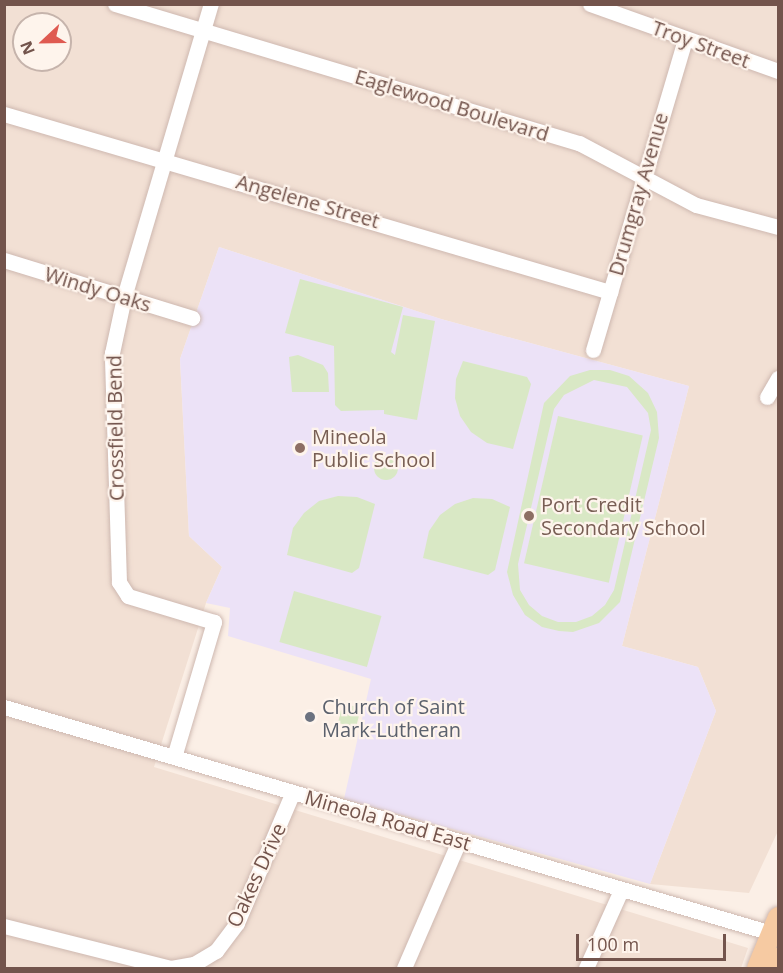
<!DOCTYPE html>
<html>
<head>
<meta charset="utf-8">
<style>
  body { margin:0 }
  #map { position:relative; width:783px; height:973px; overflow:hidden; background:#fbefe6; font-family:"Open Sans",sans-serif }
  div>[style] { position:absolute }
  .residential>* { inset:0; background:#f2e0d4 }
  .education>* { inset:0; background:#ece2f7 }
  .green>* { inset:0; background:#d9e8c5; transform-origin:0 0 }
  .round { border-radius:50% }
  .roads { filter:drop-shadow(0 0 2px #ceb8b0) drop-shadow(0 0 2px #ceb8b0) }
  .minor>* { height:15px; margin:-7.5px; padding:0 7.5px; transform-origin:7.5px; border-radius:7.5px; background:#fff }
  .major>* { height:20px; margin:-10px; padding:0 10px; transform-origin:10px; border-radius:10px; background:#f6caa2 }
  .dots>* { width:16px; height:16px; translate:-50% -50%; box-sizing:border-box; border:3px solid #fef4ec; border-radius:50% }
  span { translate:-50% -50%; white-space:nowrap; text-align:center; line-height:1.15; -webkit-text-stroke:4.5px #fef4ec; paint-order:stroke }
  .street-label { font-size:20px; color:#73544c }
  .education-label { font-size:20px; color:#785e54 }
  .left { translate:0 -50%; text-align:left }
  .worship-label { font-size:20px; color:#5b616d }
  .frame { position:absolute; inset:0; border:6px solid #73544c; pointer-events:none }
  .north { position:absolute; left:12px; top:12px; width:60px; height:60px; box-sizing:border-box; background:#fef4ec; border:2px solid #c6b4ac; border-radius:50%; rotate:248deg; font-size:16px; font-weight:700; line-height:24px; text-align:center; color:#73544c }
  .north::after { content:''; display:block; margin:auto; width:21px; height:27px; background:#df5a51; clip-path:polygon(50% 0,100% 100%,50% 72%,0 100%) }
  .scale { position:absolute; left:576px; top:934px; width:150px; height:27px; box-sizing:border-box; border:3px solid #73544c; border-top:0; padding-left:8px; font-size:18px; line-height:21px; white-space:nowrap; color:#73544c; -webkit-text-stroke:4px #fef4ec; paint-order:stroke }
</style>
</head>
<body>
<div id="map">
  <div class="residential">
    <i style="clip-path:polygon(evenodd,5px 5px,778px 5px,778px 831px,749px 893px,650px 884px,716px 711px,698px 667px,622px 646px,689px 386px,441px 319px,219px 247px,180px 359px,189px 536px,222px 567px,206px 603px,154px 767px,748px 948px,741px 968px,5px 968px,5px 5px,24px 24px,60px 24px,60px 60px,24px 60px,24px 24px)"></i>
  </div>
  <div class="education">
    <i style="clip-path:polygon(219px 247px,441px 319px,689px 386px,622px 646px,698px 667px,716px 711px,650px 884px,344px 799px,371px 679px,228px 636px,230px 608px,206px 603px,222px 567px,189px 536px,180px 359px)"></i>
  </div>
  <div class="green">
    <i style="clip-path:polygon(300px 279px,403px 307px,391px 352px,395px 355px,403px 315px,435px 321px,417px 420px,384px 414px,384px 410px,341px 411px,335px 405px,334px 346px,285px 333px)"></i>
    <i style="clip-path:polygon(298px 355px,323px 365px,328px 373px,329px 392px,292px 392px,289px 357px)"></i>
    <i style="clip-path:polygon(463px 361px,527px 377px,531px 384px,513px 449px,487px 443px,471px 432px,460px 416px,455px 398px,456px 379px)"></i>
    <i style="clip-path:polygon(evenodd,590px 370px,610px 370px,629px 376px,648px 393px,657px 412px,659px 438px,620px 602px,599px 623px,573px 632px,559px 631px,542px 627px,525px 615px,513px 595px,507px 572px,544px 403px,570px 376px,590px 370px,594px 380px,627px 387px,648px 413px,651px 430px,614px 590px,605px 605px,592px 616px,576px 622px,558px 622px,542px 616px,529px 605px,520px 590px,518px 564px,554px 409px,564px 395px,594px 380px)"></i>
    <i style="left:558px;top:416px;width:87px;height:151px;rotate:13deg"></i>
    <i class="round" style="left:374px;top:456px;width:24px;height:24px"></i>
    <i style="clip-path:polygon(338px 496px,357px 497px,375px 504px,359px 568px,352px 573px,287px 555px,293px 528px,304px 513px,319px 501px)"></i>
    <i style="clip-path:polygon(473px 498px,492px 499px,510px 507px,495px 570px,488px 575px,423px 558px,429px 531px,440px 515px,455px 504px)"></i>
    <i style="left:294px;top:591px;width:91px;height:53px;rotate:16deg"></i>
    <i style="clip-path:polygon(349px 705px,361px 708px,356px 727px,338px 723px,341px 710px,347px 712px)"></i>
  </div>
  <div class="roads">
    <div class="minor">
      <i style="left:115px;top:4px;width:484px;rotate:16.7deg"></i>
      <i style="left:579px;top:143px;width:132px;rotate:27.9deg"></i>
      <i style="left:696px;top:205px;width:85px;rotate:15deg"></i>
      <i style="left:590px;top:4px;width:200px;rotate:19.6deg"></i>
      <i style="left:4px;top:114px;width:632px;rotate:16.37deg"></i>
      <i style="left:4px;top:260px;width:197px;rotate:17.1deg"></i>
      <i style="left:593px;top:350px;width:324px;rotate:-73.5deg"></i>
      <i style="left:767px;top:397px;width:22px;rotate:-60deg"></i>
      <i style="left:4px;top:707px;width:807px;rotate:16.41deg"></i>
      <i style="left:174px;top:757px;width:141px;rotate:-73.5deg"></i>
      <i style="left:214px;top:622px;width:90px;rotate:-163.2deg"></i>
      <i style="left:128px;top:596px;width:17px;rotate:-123deg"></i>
      <i style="left:119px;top:582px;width:229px;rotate:-91.8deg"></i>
      <i style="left:112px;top:353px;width:57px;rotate:-77.9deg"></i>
      <i style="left:124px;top:297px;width:306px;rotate:-73.5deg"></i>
      <i style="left:4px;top:926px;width:172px;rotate:14.1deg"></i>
      <i style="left:171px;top:968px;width:23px;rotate:-10deg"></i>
      <i style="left:194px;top:964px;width:26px;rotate:-31deg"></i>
      <i style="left:216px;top:951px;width:35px;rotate:-53deg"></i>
      <i style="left:237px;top:923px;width:142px;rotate:-66.9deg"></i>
      <i style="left:404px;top:968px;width:138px;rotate:-66.6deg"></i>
      <i style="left:586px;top:968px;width:85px;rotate:-65.8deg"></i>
    </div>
    <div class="major">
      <i style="left:757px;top:968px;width:55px;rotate:-67.6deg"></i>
      <i style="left:774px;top:968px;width:11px;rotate:-68deg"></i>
    </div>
  </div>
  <div class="dots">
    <i style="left:300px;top:448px;background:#8d6e63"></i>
    <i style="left:529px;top:516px;background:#8d6e63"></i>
    <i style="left:310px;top:717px;background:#6b7280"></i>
  </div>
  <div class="street-label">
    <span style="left:701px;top:44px;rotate:20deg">Troy Street</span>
    <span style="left:452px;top:105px;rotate:17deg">Eaglewood Boulevard</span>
    <span style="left:638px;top:194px;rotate:-74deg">Drumgray Avenue</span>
    <span style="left:308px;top:201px;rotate:16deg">Angelene Street</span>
    <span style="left:98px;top:289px;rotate:17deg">Windy Oaks</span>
    <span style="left:115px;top:428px;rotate:-91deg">Crossfield Bend</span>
    <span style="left:388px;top:820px;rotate:16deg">Mineola Road East</span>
    <span style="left:256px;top:875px;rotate:-65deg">Oakes Drive</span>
  </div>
  <div class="education-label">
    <span class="left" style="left:312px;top:448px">Mineola<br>Public School</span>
    <span class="left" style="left:541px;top:516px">Port Credit<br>Secondary School</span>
  </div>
  <div class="worship-label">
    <span class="left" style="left:322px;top:718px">Church of Saint<br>Mark-Lutheran</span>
  </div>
  <div class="frame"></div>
  <div class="north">N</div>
  <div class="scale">100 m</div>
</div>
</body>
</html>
